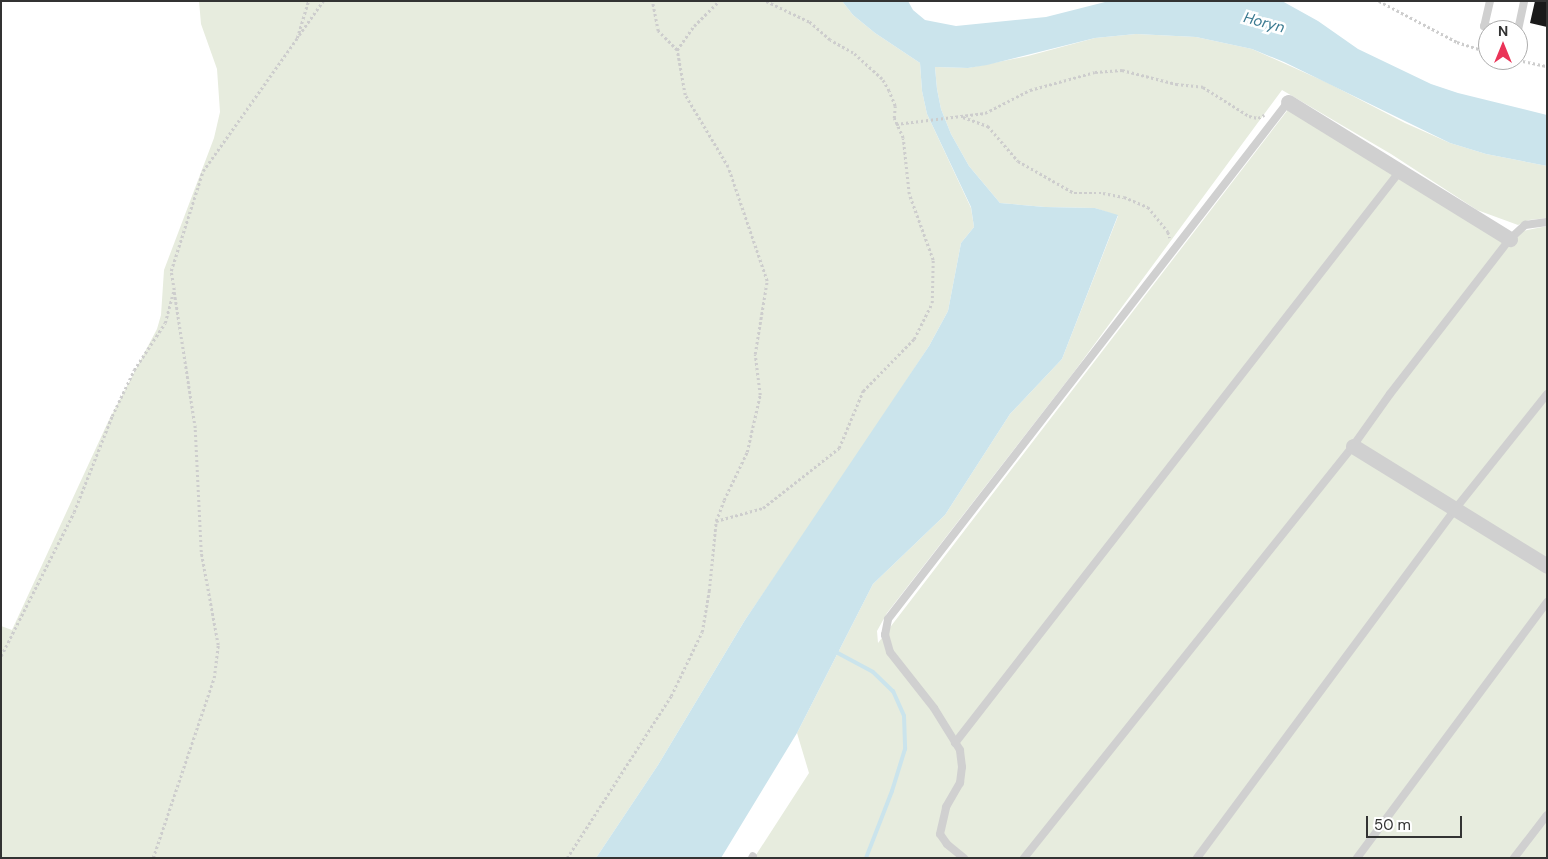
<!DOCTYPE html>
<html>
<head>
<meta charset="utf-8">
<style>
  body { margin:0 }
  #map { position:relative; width:1548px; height:859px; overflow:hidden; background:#fff; font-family:"DM Sans",sans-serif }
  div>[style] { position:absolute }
  .green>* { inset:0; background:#e7ecde }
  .water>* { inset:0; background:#cbe4ec }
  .stream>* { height:4px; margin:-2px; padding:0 2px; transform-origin:2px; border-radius:2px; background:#cbe4ec }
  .building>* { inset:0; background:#1a1a1a }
  .path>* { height:2.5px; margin-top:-1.25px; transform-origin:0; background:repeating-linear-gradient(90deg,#cdcdcd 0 2.5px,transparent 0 5px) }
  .lane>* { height:8px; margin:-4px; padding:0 4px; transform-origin:4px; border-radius:4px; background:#d0d0d0 }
  .street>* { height:15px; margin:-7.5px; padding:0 7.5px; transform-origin:7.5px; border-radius:7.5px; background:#d0d0d0 }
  span { translate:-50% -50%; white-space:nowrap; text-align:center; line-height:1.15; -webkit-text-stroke:5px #fff; paint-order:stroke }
  .water-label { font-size:15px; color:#3b7a91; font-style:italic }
  .frame { position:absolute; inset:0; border:2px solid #333; pointer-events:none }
  .north { position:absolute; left:1478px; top:20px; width:50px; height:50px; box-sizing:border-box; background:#fff; border:1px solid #adadad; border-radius:50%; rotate:0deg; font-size:14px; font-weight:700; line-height:20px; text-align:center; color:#333 }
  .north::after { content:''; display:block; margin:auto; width:18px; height:22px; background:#ea3458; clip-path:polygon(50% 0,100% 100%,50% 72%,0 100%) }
  .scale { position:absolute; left:1366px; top:816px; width:96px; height:22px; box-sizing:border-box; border:2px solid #333; border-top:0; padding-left:6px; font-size:15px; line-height:18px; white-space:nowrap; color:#333; -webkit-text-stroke:4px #fff; paint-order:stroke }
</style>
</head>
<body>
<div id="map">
  <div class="green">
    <i style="clip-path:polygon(199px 1px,842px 1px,853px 15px,875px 33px,920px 63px,922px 91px,927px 114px,971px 208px,974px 227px,961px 243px,948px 311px,929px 346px,845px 474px,745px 620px,658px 765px,596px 858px,1px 858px,1px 626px,12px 630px,108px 422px,157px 329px,161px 315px,164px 270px,214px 138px,220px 112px,217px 69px,201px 24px)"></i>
    <i style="clip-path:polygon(1136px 34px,1196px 37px,1252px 49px,1328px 83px,1405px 123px,1450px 143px,1486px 154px,1547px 166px,1547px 218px,1529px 220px,1518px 225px,1477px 210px,1391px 154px,1282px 90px,1074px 372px,887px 613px,877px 631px,878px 643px,1290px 107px,1511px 245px,1523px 231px,1547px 226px,1547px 858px,754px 858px,809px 773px,797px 733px,873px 584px,945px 515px,1010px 414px,1062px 359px,1118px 216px,1095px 208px,1045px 207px,1000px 203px,969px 166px,951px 134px,941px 109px,937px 89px,935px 67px,968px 68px,1028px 56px,1095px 38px)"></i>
  </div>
  <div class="water">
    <i style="clip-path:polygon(842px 1px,908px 1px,913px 10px,925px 20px,956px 26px,1046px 17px,1109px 1px,1282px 1px,1318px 21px,1358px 49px,1431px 84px,1458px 93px,1547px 115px,1547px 166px,1486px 154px,1450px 143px,1284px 62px,1252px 49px,1196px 37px,1136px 34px,1095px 38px,987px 65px,968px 68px,935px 67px,937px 89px,941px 109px,951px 134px,969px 166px,1000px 203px,1045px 207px,1095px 208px,1118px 215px,1062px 359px,1010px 414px,945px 515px,873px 584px,797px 733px,721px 858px,596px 858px,658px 765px,745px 620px,929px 346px,948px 311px,961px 243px,974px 227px,971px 207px,927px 114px,922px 91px,920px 63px,875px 33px,853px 15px)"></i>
  </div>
  <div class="stream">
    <i style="left:834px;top:651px;width:44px;rotate:28.3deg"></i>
    <i style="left:873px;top:672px;width:28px;rotate:44deg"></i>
    <i style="left:893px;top:691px;width:27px;rotate:66deg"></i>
    <i style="left:904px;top:716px;width:33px;rotate:88deg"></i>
    <i style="left:905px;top:749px;width:44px;rotate:107.2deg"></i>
    <i style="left:892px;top:791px;width:72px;rotate:111.2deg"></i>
  </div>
  <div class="building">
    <i style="clip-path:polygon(1535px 1px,1547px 1px,1547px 27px,1530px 23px)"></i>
  </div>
  <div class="path">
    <i style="left:1379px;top:1px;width:88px;rotate:27.7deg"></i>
    <i style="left:1457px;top:42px;width:33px;rotate:18deg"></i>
    <i style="left:299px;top:35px;width:42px;rotate:-54.8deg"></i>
    <i style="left:677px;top:50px;width:29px;rotate:-55deg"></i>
    <i style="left:694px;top:26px;width:35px;rotate:-45deg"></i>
    <i style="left:1518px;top:60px;width:30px;rotate:12deg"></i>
    <i style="left:963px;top:117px;width:27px;rotate:20deg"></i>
    <i style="left:988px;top:126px;width:46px;rotate:49.4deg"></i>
    <i style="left:1018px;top:161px;width:64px;rotate:29.7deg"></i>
    <i style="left:1074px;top:193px;width:29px"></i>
    <i style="left:1103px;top:193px;width:21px;rotate:11deg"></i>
    <i style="left:1124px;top:197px;width:26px;rotate:23deg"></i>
    <i style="left:1148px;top:207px;width:32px;rotate:51deg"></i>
    <i style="left:1168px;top:232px;width:6px;rotate:72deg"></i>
    <i style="left:896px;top:124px;width:90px;rotate:-7deg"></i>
    <i style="left:985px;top:113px;width:51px;rotate:-27.1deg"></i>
    <i style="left:1030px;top:90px;width:67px;rotate:-15.5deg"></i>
    <i style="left:1095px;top:72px;width:27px;rotate:-4deg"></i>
    <i style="left:1122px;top:70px;width:56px;rotate:14.5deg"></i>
    <i style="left:1176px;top:84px;width:27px;rotate:6deg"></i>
    <i style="left:1203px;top:87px;width:54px;rotate:32.2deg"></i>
    <i style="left:1249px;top:116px;width:9px;rotate:13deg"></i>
    <i style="left:1258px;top:118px;width:7px;rotate:-27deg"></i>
    <i style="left:716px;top:521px;width:49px;rotate:-15.5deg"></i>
    <i style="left:763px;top:508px;width:97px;rotate:-38.3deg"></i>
    <i style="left:839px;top:448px;width:62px;rotate:-67.2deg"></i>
    <i style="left:863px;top:391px;width:73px;rotate:-45.6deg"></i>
    <i style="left:914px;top:339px;width:40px;rotate:-63.4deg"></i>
    <i style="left:932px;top:303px;width:43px;rotate:-88.7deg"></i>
    <i style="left:933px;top:260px;width:70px;rotate:-110deg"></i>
    <i style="left:909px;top:194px;width:56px;rotate:-96.1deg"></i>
    <i style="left:903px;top:138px;width:22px;rotate:-114deg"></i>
    <i style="left:894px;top:118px;width:12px;rotate:-85deg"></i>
    <i style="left:895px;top:106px;width:16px;rotate:-112deg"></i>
    <i style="left:889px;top:91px;width:14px;rotate:-120deg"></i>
    <i style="left:882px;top:79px;width:39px;rotate:-138deg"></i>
    <i style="left:853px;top:53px;width:26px;rotate:-151deg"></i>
    <i style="left:830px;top:40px;width:28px;rotate:-139deg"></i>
    <i style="left:809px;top:22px;width:49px;rotate:-154.5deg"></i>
    <i style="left:1px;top:656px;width:161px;rotate:-63.1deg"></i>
    <i style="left:74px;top:512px;width:103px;rotate:-68.4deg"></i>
    <i style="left:112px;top:416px;width:51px;rotate:-64.4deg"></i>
    <i style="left:134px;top:370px;width:56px;rotate:-56.6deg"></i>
    <i style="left:165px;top:323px;width:34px;rotate:-75deg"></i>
    <i style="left:174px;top:290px;width:19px;rotate:-99deg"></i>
    <i style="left:171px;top:271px;width:105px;rotate:-72.3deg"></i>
    <i style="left:203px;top:171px;width:163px;rotate:-54.7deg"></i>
    <i style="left:297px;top:38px;width:39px;rotate:-73deg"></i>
    <i style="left:153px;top:858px;width:190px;rotate:-71.3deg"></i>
    <i style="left:214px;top:678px;width:33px;rotate:-83deg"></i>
    <i style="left:218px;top:645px;width:95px;rotate:-100.4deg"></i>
    <i style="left:201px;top:552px;width:124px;rotate:-92.8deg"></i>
    <i style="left:195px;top:428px;width:138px;rotate:-98.8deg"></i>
    <i style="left:567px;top:858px;width:193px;rotate:-57.3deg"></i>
    <i style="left:671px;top:696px;width:71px;rotate:-64.2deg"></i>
    <i style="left:702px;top:632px;width:42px;rotate:-80.3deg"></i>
    <i style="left:709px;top:591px;width:70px;rotate:-84.3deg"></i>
    <i style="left:716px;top:521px;width:22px;rotate:-69deg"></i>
    <i style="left:724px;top:500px;width:53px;rotate:-64.4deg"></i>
    <i style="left:747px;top:452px;width:58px;rotate:-77.2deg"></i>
    <i style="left:760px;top:395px;width:41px;rotate:-97deg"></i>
    <i style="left:755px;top:354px;width:74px;rotate:-80.7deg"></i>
    <i style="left:767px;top:281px;width:120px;rotate:-108.9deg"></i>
    <i style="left:728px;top:167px;width:84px;rotate:-120.8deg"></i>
    <i style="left:685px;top:95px;width:46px;rotate:-100.1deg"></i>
    <i style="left:677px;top:50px;width:27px;rotate:-135deg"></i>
    <i style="left:658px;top:31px;width:31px;rotate:-101deg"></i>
  </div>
  <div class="lane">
    <i style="left:1490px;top:1px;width:26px;rotate:103deg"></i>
    <i style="left:1484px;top:26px;width:18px;rotate:13deg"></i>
    <i style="left:1518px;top:30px;width:30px;rotate:-78deg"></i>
    <i style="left:955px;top:743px;width:725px;rotate:-52.12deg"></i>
    <i style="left:752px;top:858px;width:2px;rotate:-63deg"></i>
    <i style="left:964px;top:858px;width:22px;rotate:-141deg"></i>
    <i style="left:947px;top:844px;width:12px;rotate:-125deg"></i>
    <i style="left:940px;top:834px;width:28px;rotate:-77deg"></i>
    <i style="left:946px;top:807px;width:28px;rotate:-60deg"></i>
    <i style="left:960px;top:783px;width:16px;rotate:-83deg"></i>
    <i style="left:962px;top:767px;width:17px;rotate:-97deg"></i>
    <i style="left:960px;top:750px;width:49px;rotate:-121.8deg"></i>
    <i style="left:934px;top:708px;width:71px;rotate:-128.2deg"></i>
    <i style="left:890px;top:652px;width:18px;rotate:-106deg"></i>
    <i style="left:885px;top:635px;width:16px;rotate:-79deg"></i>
    <i style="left:888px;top:619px;width:654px;rotate:-52.27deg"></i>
    <i style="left:1024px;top:858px;width:527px;rotate:-51.39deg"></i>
    <i style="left:1353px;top:446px;width:64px;rotate:-54.6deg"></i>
    <i style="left:1390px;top:394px;width:196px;rotate:-52.3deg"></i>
    <i style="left:1510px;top:239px;width:21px;rotate:-43deg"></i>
    <i style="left:1525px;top:225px;width:22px;rotate:-8deg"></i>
    <i style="left:1197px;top:858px;width:435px;rotate:-53.5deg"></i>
    <i style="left:1456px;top:508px;width:146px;rotate:-51.4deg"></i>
    <i style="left:1357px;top:858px;width:319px;rotate:-53.4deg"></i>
    <i style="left:1514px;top:858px;width:54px;rotate:-52.5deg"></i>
  </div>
  <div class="street">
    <i style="left:1288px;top:102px;width:261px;rotate:31.7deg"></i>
    <i style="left:1353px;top:446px;width:228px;rotate:31.7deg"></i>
  </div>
  <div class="water-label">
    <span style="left:1264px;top:23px;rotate:15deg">Horyn</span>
  </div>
  <div class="frame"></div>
  <div class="north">N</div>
  <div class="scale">50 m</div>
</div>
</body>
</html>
